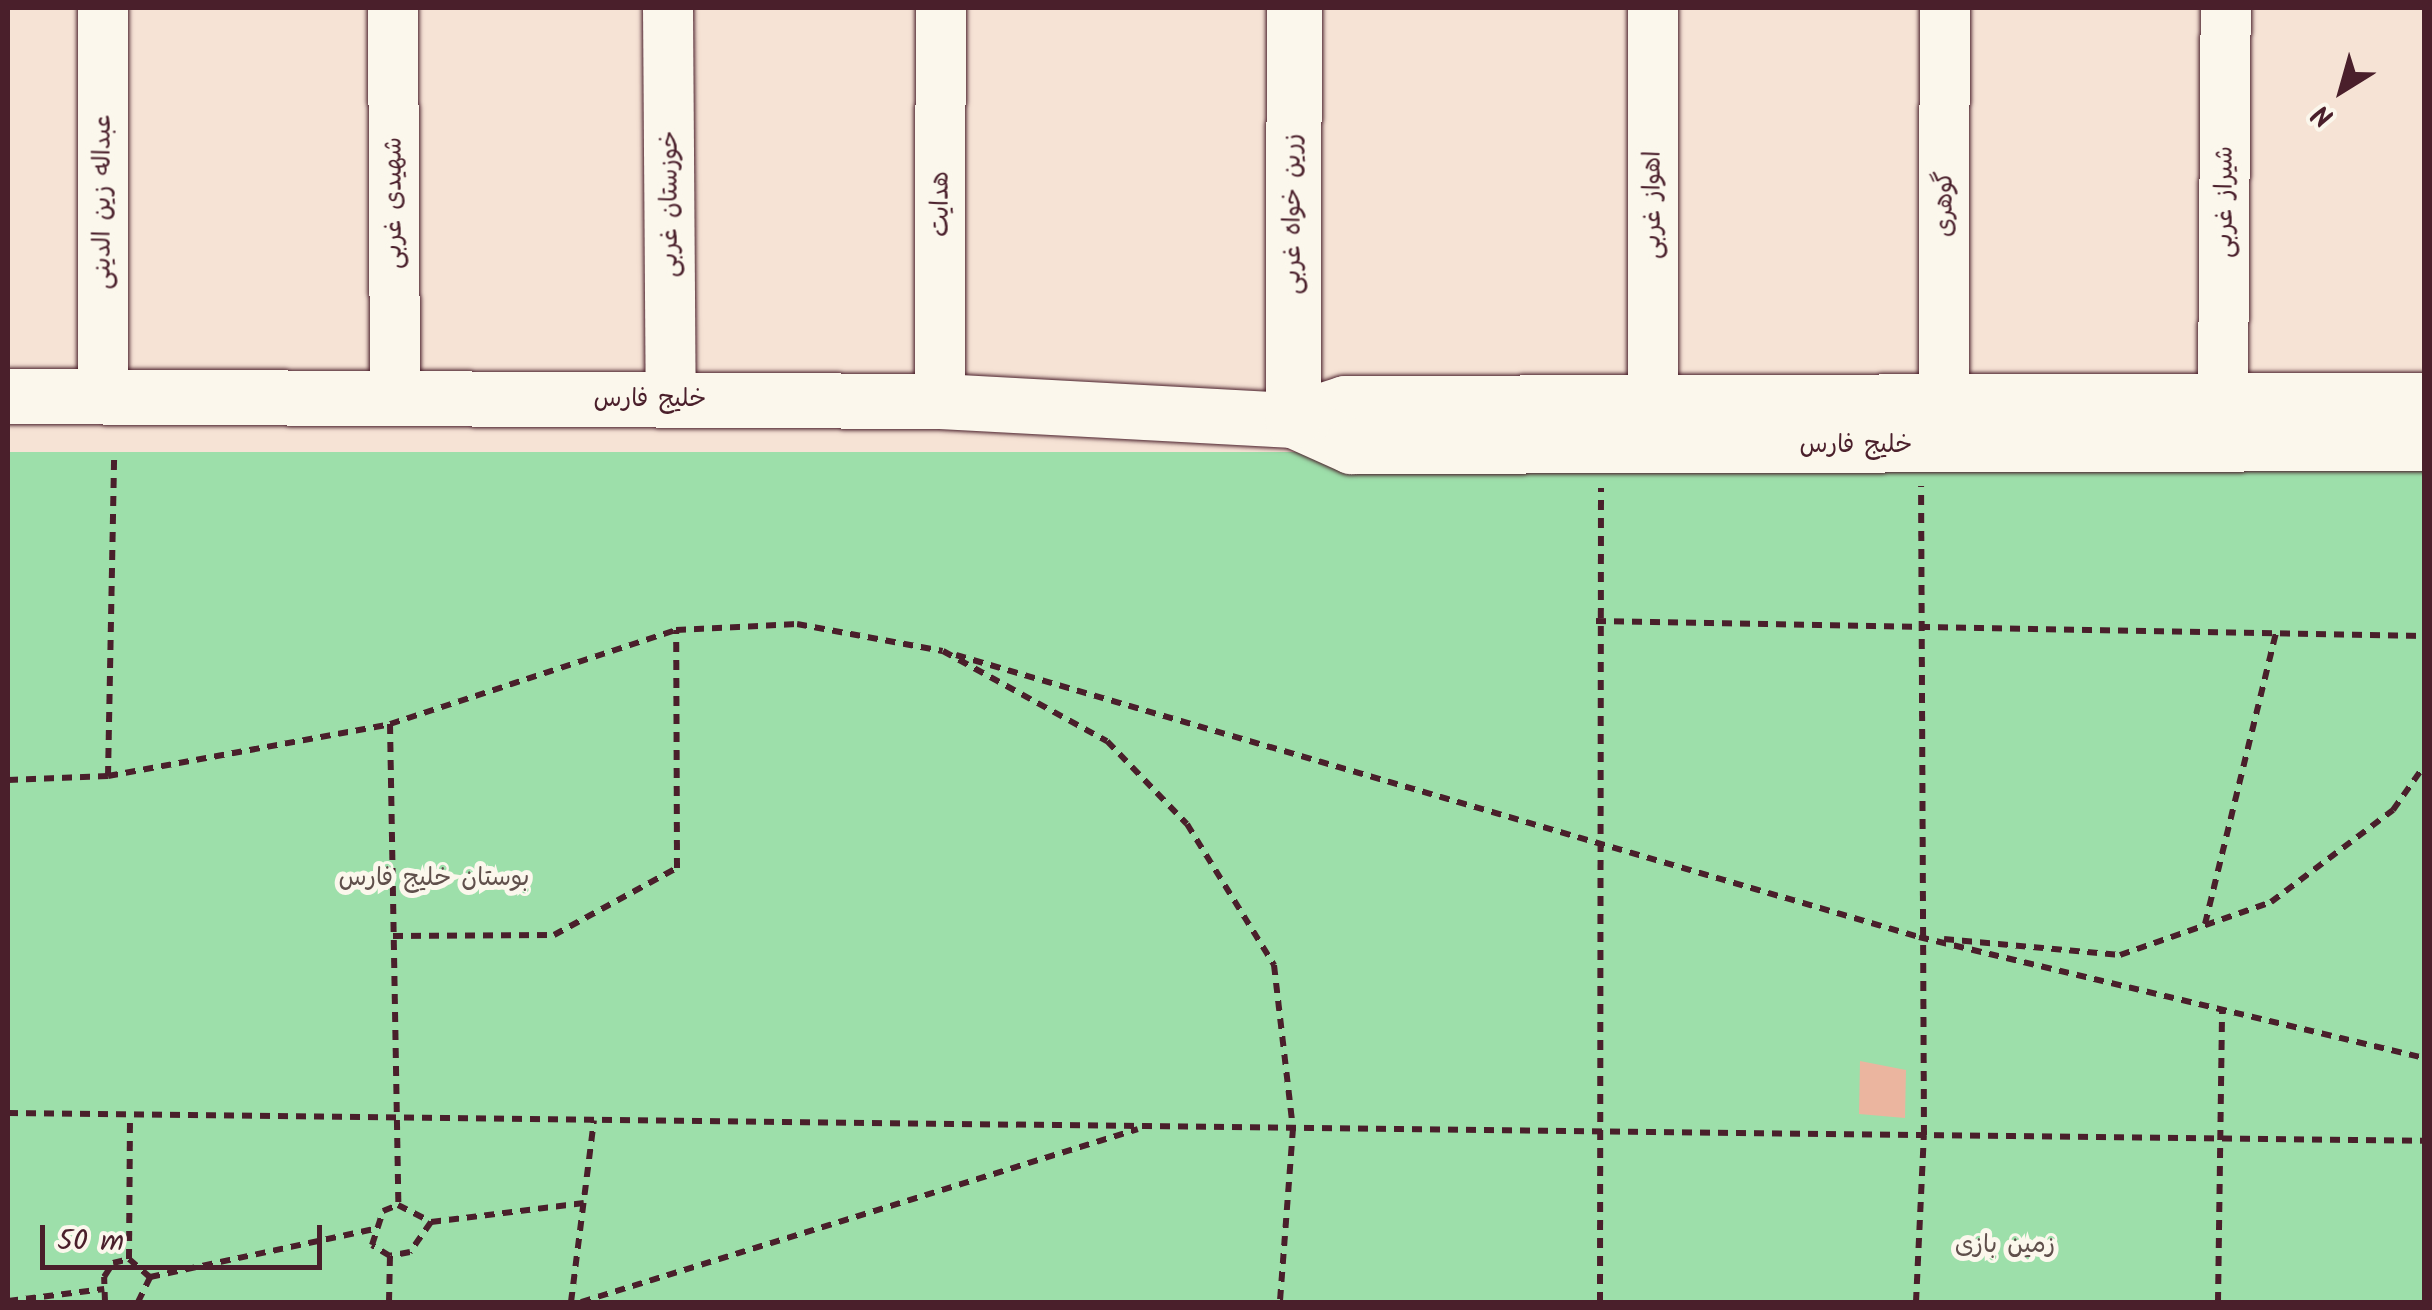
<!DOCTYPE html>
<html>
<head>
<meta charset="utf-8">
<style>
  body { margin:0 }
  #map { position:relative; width:2432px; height:1310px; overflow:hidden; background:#f6e3d5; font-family:Kalam,"Playpen Sans Arabic",sans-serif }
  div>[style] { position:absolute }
  .green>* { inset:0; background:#9ddfaa; transform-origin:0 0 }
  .building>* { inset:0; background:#ebb59f }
  .path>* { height:6px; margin-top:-3px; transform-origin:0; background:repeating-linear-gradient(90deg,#4a1f2b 0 10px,transparent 0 18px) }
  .roads { filter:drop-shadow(0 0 2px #4a1f2b) drop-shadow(0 0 2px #4a1f2b) }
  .minor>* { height:50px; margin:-25px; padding:0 25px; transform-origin:25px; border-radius:25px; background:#fbf7ec }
  .major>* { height:55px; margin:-27.5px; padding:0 27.5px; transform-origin:27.5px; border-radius:27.5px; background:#fbf7ec }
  span { translate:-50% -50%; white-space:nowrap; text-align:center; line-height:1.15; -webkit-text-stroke:10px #fbf7ec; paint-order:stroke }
  .street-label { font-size:25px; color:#4a1f2b }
  .park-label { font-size:25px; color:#5f4f4b }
  .frame { position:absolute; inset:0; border:10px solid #4a1f2b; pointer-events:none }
  .north { position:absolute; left:2292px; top:40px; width:100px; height:100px; -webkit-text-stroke:8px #fbf7ec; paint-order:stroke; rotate:217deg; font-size:28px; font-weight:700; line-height:40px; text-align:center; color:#4a1f2b }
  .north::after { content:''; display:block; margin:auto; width:35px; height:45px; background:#4a1f2b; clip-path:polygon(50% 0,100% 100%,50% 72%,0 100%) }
  .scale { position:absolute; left:40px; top:1225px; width:282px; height:45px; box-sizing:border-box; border:5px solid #4a1f2b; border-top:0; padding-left:12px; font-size:30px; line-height:35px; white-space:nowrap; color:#4a1f2b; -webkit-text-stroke:8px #fbf7ec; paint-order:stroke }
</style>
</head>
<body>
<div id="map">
  <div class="green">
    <i style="left:8px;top:452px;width:2416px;height:850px"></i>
  </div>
  <div class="building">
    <i style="clip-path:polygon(1860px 1061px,1906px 1070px,1905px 1118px,1859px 1114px)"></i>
  </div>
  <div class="path">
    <i style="left:1596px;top:621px;width:828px;rotate:1.04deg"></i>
    <i style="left:956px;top:655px;width:1003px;rotate:16.32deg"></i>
    <i style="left:1919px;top:937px;width:519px;rotate:13.47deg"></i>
    <i style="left:390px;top:724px;width:481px;rotate:89deg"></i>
    <i style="left:108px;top:776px;width:324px;rotate:-88.9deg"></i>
    <i style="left:8px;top:780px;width:100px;rotate:-2.3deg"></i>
    <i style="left:108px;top:776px;width:287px;rotate:-10.4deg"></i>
    <i style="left:390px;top:724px;width:301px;rotate:-18.2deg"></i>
    <i style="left:676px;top:630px;width:121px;rotate:-2.8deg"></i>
    <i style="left:797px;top:624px;width:148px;rotate:10.5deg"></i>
    <i style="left:943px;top:651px;width:187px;rotate:28.8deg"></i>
    <i style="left:1107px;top:741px;width:115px;rotate:46.1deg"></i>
    <i style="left:1187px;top:824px;width:166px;rotate:58.3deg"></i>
    <i style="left:1274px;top:965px;width:164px;rotate:83.4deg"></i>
    <i style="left:1293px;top:1128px;width:174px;rotate:94.3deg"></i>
    <i style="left:2205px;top:924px;width:300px;rotate:-76.3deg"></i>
    <i style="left:393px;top:936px;width:161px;rotate:-0.4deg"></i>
    <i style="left:554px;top:935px;width:140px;rotate:-28.6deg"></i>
    <i style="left:677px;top:868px;width:238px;rotate:-90.2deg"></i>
    <i style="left:1944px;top:939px;width:177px;rotate:5.2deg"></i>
    <i style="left:2120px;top:955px;width:160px;rotate:-19.3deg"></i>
    <i style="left:2271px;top:902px;width:153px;rotate:-37deg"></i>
    <i style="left:2393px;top:810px;width:54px;rotate:-54.8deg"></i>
    <i style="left:8px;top:1113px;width:2416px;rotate:0.66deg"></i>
    <i style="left:431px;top:1222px;width:37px;rotate:125deg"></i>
    <i style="left:410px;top:1252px;width:20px;rotate:169deg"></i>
    <i style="left:390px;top:1256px;width:21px;rotate:-149deg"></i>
    <i style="left:372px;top:1245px;width:36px;rotate:-72deg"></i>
    <i style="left:383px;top:1211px;width:16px;rotate:-22deg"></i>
    <i style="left:398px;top:1205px;width:37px;rotate:27deg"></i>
    <i style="left:431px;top:1222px;width:154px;rotate:-7.1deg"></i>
    <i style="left:129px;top:1259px;width:144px;rotate:-89.6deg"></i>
    <i style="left:150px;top:1277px;width:228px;rotate:-12.1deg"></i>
    <i style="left:8px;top:1301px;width:97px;rotate:-7.1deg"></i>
    <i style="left:105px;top:1302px;width:25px;rotate:-92deg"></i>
    <i style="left:104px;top:1277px;width:17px;rotate:-57deg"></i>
    <i style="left:113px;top:1263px;width:16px;rotate:-14deg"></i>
    <i style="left:129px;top:1259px;width:28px;rotate:41deg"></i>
    <i style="left:138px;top:1302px;width:28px;rotate:-64deg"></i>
    <i style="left:389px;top:1302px;width:46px;rotate:-88.8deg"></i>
    <i style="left:571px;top:1302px;width:183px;rotate:-82.8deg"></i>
    <i style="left:581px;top:1302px;width:583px;rotate:-17.25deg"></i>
    <i style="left:1600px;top:1302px;width:814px;rotate:-89.93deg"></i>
    <i style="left:1916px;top:1302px;width:167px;rotate:-87.3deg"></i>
    <i style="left:1924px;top:1135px;width:649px;rotate:-90.26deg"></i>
    <i style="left:2218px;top:1302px;width:292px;rotate:-89.2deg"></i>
  </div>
  <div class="roads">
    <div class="minor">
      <i style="left:393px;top:8px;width:390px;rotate:89.7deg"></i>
      <i style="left:668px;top:8px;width:392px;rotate:89.6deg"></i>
      <i style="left:103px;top:396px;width:388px;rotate:-90deg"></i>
      <i style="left:2223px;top:396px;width:388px;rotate:-89.6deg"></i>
      <i style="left:940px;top:401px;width:393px;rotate:-89.9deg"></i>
      <i style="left:1944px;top:401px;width:393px;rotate:-89.9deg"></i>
      <i style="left:1653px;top:402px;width:394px;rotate:-90deg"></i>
    </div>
    <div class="major">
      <i style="left:8px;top:396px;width:932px;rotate:0.31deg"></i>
      <i style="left:940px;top:401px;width:354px;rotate:3.1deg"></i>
      <i style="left:1293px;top:420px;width:55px;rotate:-18.1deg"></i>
      <i style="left:1345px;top:403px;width:1079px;rotate:-0.16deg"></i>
      <i style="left:1293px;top:420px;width:64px;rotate:24.1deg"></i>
      <i style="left:1351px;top:446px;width:1073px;rotate:-0.16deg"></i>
      <i style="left:1293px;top:420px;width:412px;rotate:-89.9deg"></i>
    </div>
  </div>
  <div class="street-label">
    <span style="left:103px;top:202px;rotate:-90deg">عبداله زین الدینی</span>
    <span style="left:2225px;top:202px;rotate:-90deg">شیراز غربی</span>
    <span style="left:394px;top:203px;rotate:-90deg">شهیدی غربی</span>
    <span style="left:670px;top:204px;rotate:-90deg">خوزستان غربی</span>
    <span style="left:941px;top:204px;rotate:-90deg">هدایت</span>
    <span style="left:1945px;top:204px;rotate:-90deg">گوهری</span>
    <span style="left:1653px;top:205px;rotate:-90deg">اهواز غربی</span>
    <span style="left:1293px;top:214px;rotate:-90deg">زرین خواه غربی</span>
    <span style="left:650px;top:399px">خلیج فارس</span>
    <span style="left:1856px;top:445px">خلیج فارس</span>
  </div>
  <div class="park-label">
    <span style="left:434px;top:878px">بوستان خلیج فارس</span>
    <span style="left:2005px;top:1245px">زمین بازی</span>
  </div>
  <div class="frame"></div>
  <div class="north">N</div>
  <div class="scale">50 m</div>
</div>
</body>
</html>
